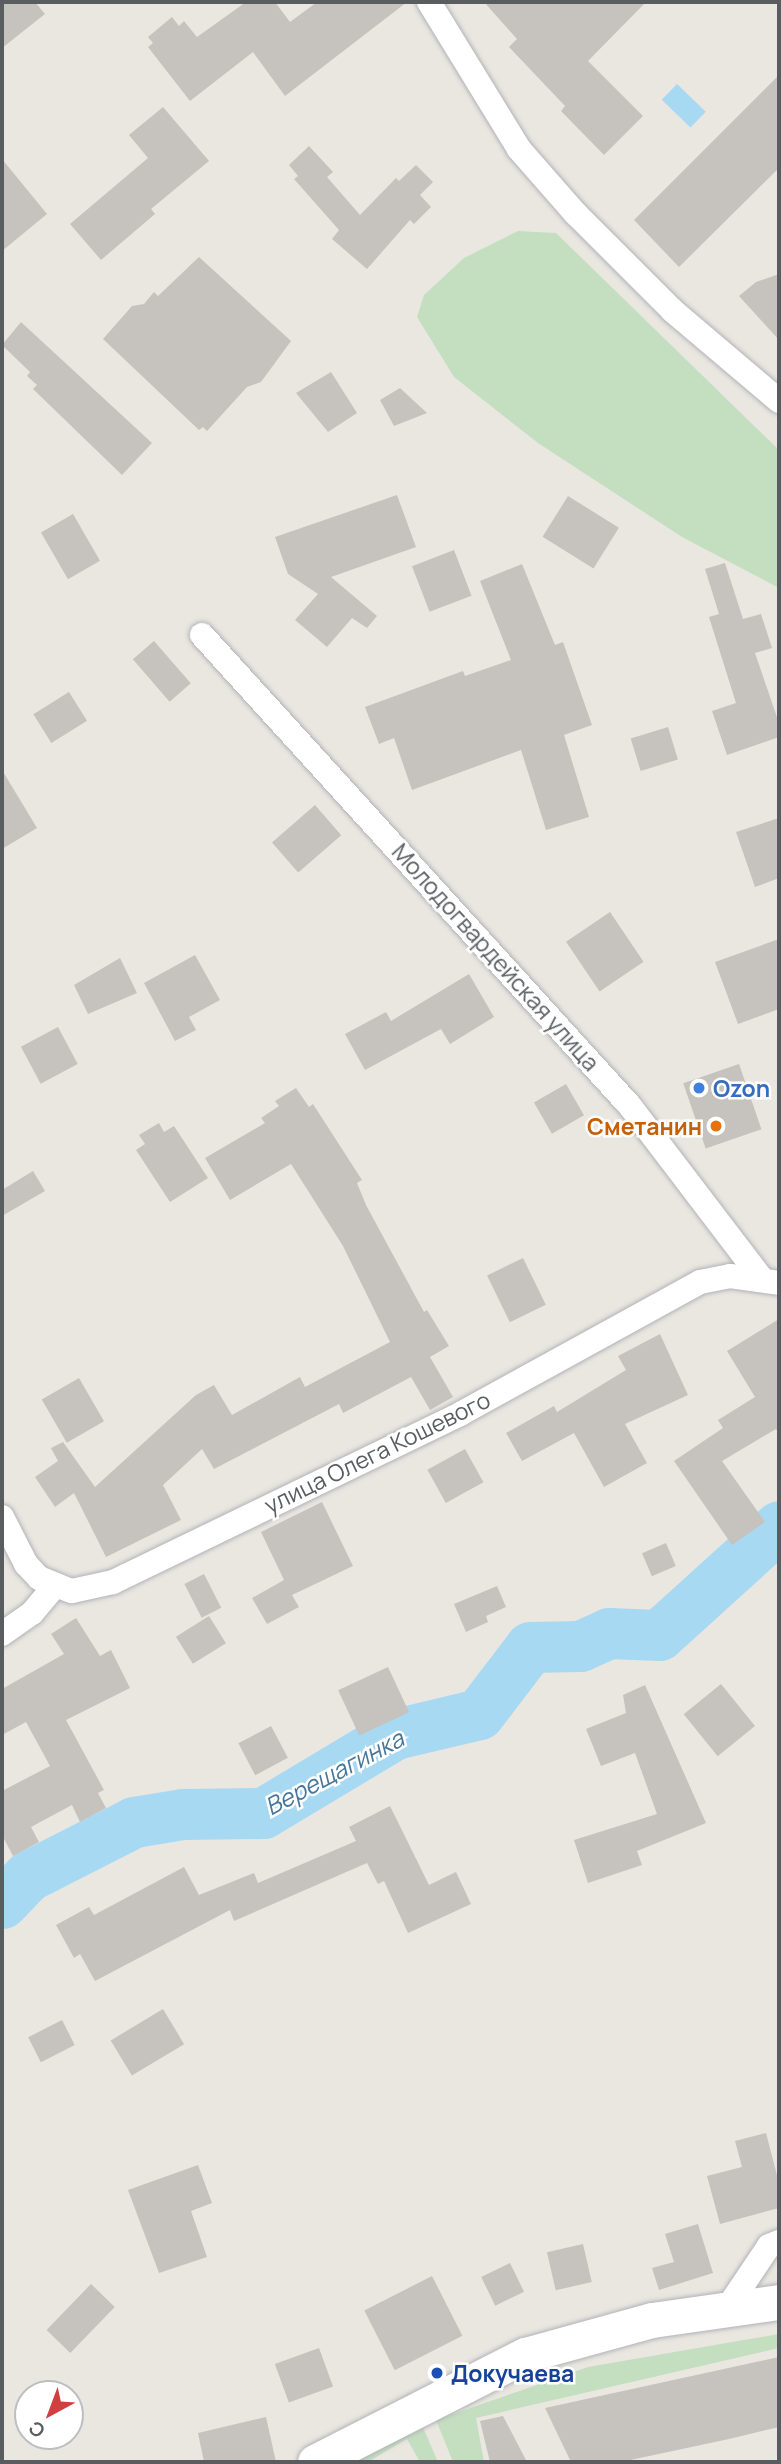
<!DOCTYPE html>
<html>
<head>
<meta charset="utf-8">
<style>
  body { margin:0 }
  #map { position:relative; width:781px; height:2464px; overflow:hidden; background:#eae7e1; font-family:Manrope,sans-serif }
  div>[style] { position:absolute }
  .green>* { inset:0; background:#c3dfc0 }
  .water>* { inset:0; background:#a8d9f3; transform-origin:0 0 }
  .river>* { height:51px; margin:-25.5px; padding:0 25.5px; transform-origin:25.5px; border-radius:25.5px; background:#a8d9f3 }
  .building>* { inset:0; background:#c6c2bd; transform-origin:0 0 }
  .roads { filter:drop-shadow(0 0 2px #b1b3b7) drop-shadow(0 0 2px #b1b3b7) }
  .street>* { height:24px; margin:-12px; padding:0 12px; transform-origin:12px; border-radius:12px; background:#fff }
  .secondary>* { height:35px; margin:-17.5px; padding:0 17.5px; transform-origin:17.5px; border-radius:17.5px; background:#fff }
  .dots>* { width:19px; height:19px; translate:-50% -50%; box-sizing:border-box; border:4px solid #fff; border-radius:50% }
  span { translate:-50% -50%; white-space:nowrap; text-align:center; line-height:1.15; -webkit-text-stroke:5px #fff; paint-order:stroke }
  .street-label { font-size:23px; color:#595d60 }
  .shop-label { font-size:23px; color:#366cbe; font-weight:700 }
  .left { translate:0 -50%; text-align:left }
  .food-label { font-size:23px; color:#c56008; font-weight:700 }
  .right { translate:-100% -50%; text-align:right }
  .transit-label { font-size:23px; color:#164399; font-weight:700 }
  .water-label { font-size:24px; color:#46769a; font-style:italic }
  .frame { position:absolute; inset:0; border:4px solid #595d60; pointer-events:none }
  .north { position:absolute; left:14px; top:2380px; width:70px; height:70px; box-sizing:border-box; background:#fff; border:2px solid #bdbebf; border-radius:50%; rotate:221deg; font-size:19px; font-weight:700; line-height:28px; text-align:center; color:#595d60 }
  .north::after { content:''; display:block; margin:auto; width:24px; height:32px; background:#d14041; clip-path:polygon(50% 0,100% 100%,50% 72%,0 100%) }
</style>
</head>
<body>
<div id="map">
  <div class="green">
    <i style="clip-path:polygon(518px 231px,556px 233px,779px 450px,779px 588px,682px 537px,538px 443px,454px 377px,417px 317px,424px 295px,464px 258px)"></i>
    <i style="clip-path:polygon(779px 2334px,779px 2348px,476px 2418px,484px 2462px,453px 2462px,436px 2420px,588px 2367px)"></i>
    <i style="clip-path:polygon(419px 2418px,438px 2462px,420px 2462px,407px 2439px,368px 2462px,333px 2462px)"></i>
  </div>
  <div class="water">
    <i style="left:677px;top:84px;width:40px;height:22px;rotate:44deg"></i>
  </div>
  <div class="river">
    <i style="left:2px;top:1903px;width:37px;rotate:-46deg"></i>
    <i style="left:28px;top:1876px;width:119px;rotate:-27deg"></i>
    <i style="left:134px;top:1822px;width:50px;rotate:-9.3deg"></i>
    <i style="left:183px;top:1814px;width:80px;rotate:-0.7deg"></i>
    <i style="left:263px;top:1813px;width:154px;rotate:-30.9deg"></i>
    <i style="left:395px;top:1734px;width:86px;rotate:-13.4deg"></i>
    <i style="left:479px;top:1714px;width:84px;rotate:-52.7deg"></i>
    <i style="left:530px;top:1647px;width:50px;rotate:-1.1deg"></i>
    <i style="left:580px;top:1646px;width:32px;rotate:-24deg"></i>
    <i style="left:609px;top:1633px;width:50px;rotate:2.3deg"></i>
    <i style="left:659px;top:1635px;width:162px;rotate:-42.2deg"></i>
  </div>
  <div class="building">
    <i style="clip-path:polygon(2px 2px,35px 2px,45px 14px,2px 48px)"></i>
    <i style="clip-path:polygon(246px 2px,275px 2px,290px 22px,317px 2px,407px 2px,285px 96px,253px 52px,190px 101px,148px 47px,153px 43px,148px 37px,172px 17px,179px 26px,184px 21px,197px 37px)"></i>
    <i style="clip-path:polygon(484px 2px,646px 2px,588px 61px,643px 116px,604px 155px,561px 111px,565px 106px,509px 47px,517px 39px)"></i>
    <i style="clip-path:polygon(779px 75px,779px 168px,679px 267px,634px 220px)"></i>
    <i style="clip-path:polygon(163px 107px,209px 161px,151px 209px,155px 214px,101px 260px,70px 224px,148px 158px,129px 135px)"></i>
    <i style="clip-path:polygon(309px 146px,333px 172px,327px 177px,360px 215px,396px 178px,399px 181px,416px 165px,433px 182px,420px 195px,431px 207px,414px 224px,410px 220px,367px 269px,332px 239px,339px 230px,294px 179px,298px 176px,289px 165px)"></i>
    <i style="clip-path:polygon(2px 159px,47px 214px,2px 251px)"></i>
    <i style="clip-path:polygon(199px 257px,291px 341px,261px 382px,247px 387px,207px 431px,203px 427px,199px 430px,103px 339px,132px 306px,144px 304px,154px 292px,158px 296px)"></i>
    <i style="clip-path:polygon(779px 274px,779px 340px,739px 296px,756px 282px)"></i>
    <i style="clip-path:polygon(21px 322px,152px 443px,122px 475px,33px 389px,37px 385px,27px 376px,30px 372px,2px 345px)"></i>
    <i style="clip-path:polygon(331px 372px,357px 413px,328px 432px,296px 393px)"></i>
    <i style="clip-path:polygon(400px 388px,427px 413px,394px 426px,380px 400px)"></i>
    <i style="clip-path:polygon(397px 495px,416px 547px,331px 577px,377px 616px,367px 628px,352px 618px,327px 647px,295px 620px,318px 594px,288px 574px,275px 537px)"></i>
    <i style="left:568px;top:496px;width:60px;height:48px;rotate:32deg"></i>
    <i style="left:73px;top:514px;width:54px;height:37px;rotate:60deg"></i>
    <i style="left:454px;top:550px;width:49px;height:45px;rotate:69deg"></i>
    <i style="clip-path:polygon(725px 563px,743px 619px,761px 614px,772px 648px,755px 653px,779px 723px,779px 737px,727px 755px,712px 711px,736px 703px,709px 617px,719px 614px,705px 569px)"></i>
    <i style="clip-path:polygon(522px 564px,555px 645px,563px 642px,592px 725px,564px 735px,589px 817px,546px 830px,521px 750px,412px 790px,394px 738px,379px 744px,365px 707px,463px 671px,465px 676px,511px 660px,480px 581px)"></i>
    <i style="left:154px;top:641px;width:56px;height:28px;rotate:49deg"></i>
    <i style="left:69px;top:692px;width:34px;height:42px;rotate:58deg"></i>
    <i style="left:668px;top:727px;width:34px;height:39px;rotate:73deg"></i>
    <i style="clip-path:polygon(2px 770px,37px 828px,2px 849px)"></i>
    <i style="left:315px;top:805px;width:40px;height:57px;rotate:49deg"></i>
    <i style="clip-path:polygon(779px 818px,779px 878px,755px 887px,736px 832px)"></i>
    <i style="left:610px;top:912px;width:60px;height:53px;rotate:56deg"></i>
    <i style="clip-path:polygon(779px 939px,779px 1009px,738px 1024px,715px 962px)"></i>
    <i style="clip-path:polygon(195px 955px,220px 1000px,189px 1017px,196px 1030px,175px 1041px,144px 983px)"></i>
    <i style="clip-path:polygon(120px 958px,137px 993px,88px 1014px,74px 985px)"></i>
    <i style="clip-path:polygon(469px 974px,494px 1017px,450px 1044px,441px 1029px,365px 1070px,345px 1034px,386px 1012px,391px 1021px)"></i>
    <i style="left:58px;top:1027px;width:42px;height:42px;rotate:62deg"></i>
    <i style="left:739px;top:1064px;width:69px;height:59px;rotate:71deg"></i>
    <i style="left:566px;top:1084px;width:36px;height:37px;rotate:60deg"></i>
    <i style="clip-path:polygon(296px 1088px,309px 1107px,313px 1104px,362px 1180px,357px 1183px,366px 1205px,424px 1312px,427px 1310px,449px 1346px,430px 1357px,453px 1397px,430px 1410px,411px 1377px,343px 1413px,339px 1404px,214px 1469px,202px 1449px,163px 1485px,181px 1520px,106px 1557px,74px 1493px,55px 1507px,35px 1477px,58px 1461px,51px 1448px,63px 1442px,95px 1487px,196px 1395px,214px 1385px,232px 1415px,300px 1377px,305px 1387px,390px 1342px,343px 1246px,291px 1164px,230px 1200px,205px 1158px,265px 1123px,261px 1118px,279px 1106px,275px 1101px)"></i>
    <i style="clip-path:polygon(159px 1123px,164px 1132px,174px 1126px,208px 1178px,170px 1202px,136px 1150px,145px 1144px,139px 1135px)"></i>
    <i style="clip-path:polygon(33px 1171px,45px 1191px,2px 1216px,2px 1190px)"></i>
    <i style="left:523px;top:1258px;width:52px;height:40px;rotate:64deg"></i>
    <i style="clip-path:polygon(779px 1319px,779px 1435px,776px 1429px,722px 1461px,765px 1522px,732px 1545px,674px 1461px,723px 1428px,718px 1420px,755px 1397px,727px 1351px)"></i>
    <i style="clip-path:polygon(660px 1334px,688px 1395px,625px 1424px,647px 1463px,604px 1487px,574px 1433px,522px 1461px,506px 1433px,554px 1406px,557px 1412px,626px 1370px,618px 1356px)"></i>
    <i style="left:79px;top:1378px;width:50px;height:43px;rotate:60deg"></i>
    <i style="left:465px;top:1449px;width:38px;height:43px;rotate:61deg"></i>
    <i style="clip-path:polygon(322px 1502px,353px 1566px,292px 1595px,299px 1607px,267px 1624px,252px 1598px,284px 1580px,261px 1532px)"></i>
    <i style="left:666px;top:1543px;width:25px;height:26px;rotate:67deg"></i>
    <i style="left:204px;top:1574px;width:38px;height:22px;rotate:63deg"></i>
    <i style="clip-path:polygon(497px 1586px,506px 1607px,486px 1616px,488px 1622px,466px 1632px,454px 1604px)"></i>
    <i style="left:209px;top:1616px;width:32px;height:39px;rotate:58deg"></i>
    <i style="clip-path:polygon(76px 1618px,100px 1656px,111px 1650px,130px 1688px,66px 1720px,104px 1790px,98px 1793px,106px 1808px,80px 1822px,72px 1805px,31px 1827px,39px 1842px,13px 1856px,2px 1835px,2px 1791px,50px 1766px,26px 1722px,2px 1735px,2px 1689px,64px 1654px,51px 1634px)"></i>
    <i style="left:388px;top:1667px;width:50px;height:55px;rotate:65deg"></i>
    <i style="left:721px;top:1684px;width:54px;height:48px;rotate:51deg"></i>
    <i style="clip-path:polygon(645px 1685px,706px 1823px,637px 1851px,642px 1865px,588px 1883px,574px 1840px,657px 1814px,635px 1753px,601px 1766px,586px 1729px,626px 1713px,623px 1695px)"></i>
    <i style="left:271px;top:1726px;width:36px;height:37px;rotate:62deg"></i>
    <i style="clip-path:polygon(390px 1806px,429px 1885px,456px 1872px,471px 1904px,408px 1933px,384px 1881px,378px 1884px,367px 1863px,234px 1921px,230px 1910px,95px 1981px,80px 1954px,74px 1958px,56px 1925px,89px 1907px,94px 1915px,184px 1867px,199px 1895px,254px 1873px,258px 1883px,356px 1841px,349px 1827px)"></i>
    <i style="left:163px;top:2009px;width:41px;height:61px;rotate:59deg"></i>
    <i style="left:62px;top:2020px;width:28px;height:38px;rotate:63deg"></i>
    <i style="clip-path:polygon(766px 2133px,779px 2183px,779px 2208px,720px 2224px,707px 2176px,742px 2167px,735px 2141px)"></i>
    <i style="clip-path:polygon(198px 2165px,212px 2203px,191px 2211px,207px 2257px,159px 2273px,128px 2190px)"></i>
    <i style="clip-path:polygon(698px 2224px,713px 2273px,659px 2290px,652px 2268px,674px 2262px,665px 2234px)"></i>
    <i style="left:583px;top:2244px;width:39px;height:37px;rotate:77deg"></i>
    <i style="left:510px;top:2263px;width:32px;height:32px;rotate:64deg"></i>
    <i style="left:432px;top:2276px;width:67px;height:76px;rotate:63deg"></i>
    <i style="left:91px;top:2284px;width:33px;height:64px;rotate:44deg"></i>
    <i style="left:319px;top:2348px;width:41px;height:47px;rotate:70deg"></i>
    <i style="clip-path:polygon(779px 2357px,779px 2427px,729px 2439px,621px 2462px,571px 2462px,545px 2408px)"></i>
    <i style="clip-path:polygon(503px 2416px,527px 2462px,490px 2462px,480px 2421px)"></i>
    <i style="clip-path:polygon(266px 2417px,276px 2462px,204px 2462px,198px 2433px)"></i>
  </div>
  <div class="roads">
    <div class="street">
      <i style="left:429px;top:2px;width:172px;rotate:58.5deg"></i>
      <i style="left:519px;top:149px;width:86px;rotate:48.8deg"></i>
      <i style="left:576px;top:214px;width:137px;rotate:45deg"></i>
      <i style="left:673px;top:311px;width:139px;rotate:40.3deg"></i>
      <i style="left:202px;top:635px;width:636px;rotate:47.74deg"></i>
      <i style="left:630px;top:1106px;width:216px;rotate:52.7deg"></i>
      <i style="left:2px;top:1517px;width:53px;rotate:62.9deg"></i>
      <i style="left:26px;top:1564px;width:19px;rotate:47deg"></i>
      <i style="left:39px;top:1578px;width:35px;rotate:22deg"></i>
      <i style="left:72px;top:1591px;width:42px;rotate:-12.4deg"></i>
      <i style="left:113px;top:1582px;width:386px;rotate:-25.8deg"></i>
      <i style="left:460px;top:1414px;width:274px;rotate:-28.8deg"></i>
      <i style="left:700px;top:1282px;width:31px;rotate:-11deg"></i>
      <i style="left:730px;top:1276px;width:49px;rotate:8.1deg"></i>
      <i style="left:2px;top:1634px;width:37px;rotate:-35deg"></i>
      <i style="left:32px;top:1613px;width:35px;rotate:-50deg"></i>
      <i style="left:728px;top:2307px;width:73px;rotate:-56.1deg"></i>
      <i style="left:769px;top:2246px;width:11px;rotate:-22deg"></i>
    </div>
    <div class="secondary">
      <i style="left:315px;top:2462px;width:236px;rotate:-27deg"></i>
      <i style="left:525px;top:2355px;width:132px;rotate:-15.4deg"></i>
      <i style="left:652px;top:2320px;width:128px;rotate:-8.1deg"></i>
    </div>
  </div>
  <div class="dots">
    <i style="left:699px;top:1088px;background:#3f7fe0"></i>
    <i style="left:716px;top:1126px;background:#e8710a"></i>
    <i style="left:437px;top:2373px;background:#1a4fb4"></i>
  </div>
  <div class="street-label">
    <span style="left:496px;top:957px;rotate:48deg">Молодогвардейская улица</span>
    <span style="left:377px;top:1452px;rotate:-26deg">улица Олега Кошевого</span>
  </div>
  <div class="shop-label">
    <span class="left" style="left:713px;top:1088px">Ozon</span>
  </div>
  <div class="food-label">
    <span class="right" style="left:702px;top:1126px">Сметанин</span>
  </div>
  <div class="transit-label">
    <span class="left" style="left:451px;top:2373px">Докучаева</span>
  </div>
  <div class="water-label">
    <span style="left:334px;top:1772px;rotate:-28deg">Верещагинка</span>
  </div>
  <div class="frame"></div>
  <div class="north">С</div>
</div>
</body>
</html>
